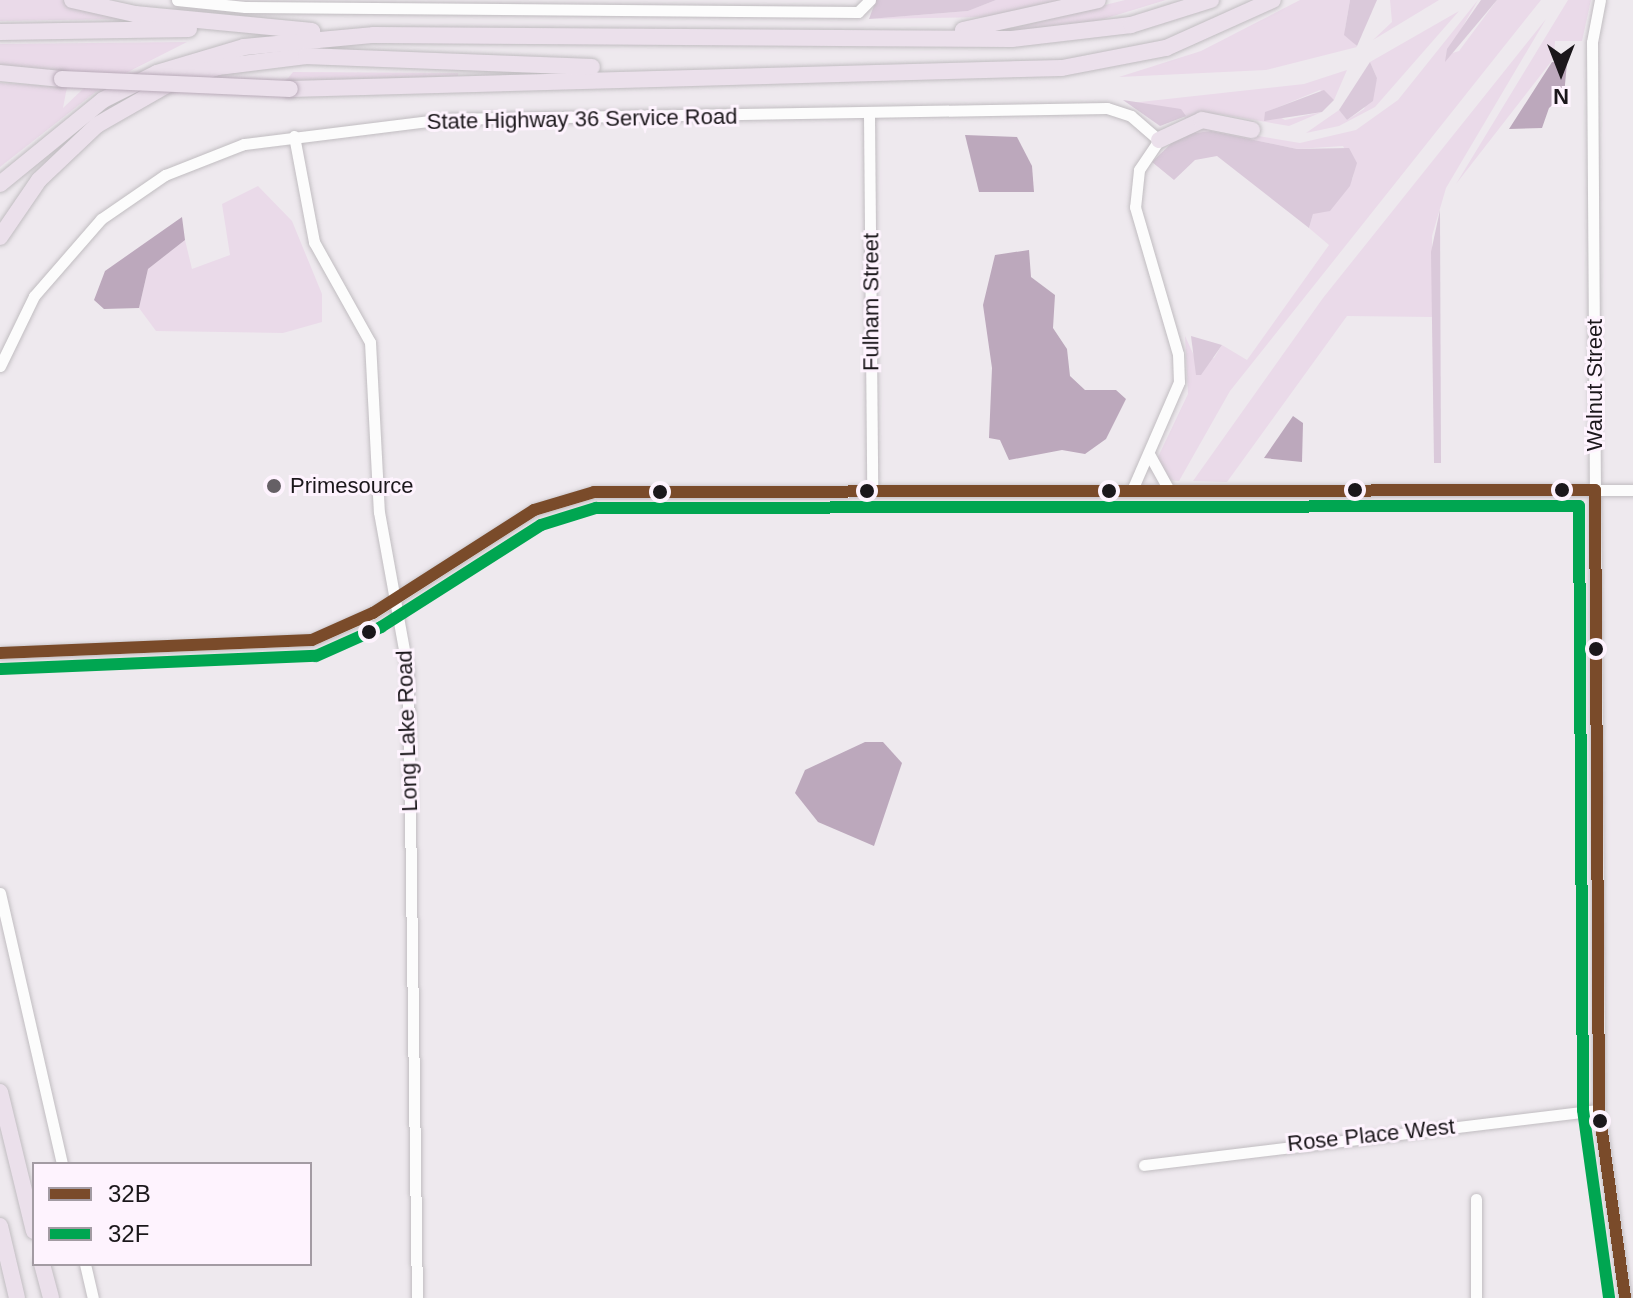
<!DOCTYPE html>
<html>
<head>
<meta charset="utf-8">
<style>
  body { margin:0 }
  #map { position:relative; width:1633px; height:1298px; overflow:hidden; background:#eee9ee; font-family:Helvetica,sans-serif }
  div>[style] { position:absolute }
  .green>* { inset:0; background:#eadae9 }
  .forest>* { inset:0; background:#dac9da }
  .water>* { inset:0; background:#bca8bc }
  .roads { filter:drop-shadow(0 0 2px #c1bdc1) drop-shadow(0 0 2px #c1bdc1) }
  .minor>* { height:11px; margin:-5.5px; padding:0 5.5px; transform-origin:5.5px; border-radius:5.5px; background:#fcfcfc }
  .highway>* { height:16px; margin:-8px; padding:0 8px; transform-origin:8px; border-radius:8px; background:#ebe0eb }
  .bridges { filter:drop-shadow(0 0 2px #b9abb9) drop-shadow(0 0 2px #b9abb9) }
  .highway-bridge>* { height:16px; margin:-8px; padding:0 8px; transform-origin:8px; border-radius:8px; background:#ebe0eb }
  .bus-1>* { height:12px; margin:-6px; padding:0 6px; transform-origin:6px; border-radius:6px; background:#7a4b2a }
  .bus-2>* { height:12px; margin:-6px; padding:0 6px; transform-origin:6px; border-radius:6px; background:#00a651 }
  .dots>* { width:22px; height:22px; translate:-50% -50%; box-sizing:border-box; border:4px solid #fef3fe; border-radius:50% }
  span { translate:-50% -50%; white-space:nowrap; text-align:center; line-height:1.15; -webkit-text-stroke:6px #fef3fe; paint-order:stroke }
  .street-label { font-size:22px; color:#1b171b }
  .poi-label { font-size:22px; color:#1b171b }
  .left { translate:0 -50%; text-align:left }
  .legend { position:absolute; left:32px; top:1162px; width:280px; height:104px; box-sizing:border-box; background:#fef3fe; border:2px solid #a39ba3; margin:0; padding:10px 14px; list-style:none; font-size:24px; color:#1b171b }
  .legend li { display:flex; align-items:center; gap:16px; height:40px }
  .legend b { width:40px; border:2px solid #a39ba3 }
  .north { position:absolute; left:1521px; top:32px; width:80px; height:80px; -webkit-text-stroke:6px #fef3fe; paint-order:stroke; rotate:180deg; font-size:22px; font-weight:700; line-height:32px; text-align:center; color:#1b171b }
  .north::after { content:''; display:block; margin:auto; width:28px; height:36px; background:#1b171b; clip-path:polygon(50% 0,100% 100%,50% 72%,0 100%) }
</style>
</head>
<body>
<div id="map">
  <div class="green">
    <i style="clip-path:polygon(0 0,62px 0,122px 19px,0 21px)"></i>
    <i style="clip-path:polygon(996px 0,1077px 0,990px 17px,869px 19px,968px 11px)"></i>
    <i style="clip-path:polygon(1125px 0,1166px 0,1077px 27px,997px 32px)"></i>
    <i style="clip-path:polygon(1300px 0,1350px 0,1345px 29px,1357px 47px,1266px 70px,1119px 77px,1201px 51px)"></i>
    <i style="clip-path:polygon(1390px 0,1439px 0,1373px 40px,1392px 22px)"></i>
    <i style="clip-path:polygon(1478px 0,1446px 55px,1459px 51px,1497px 0,1541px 0,1230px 391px,1179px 481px,1169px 480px,1157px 459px,1188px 394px,1185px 336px,1196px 360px,1214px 358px,1222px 345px,1247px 360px,1329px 245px,1309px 228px,1313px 214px,1353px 178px,1354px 166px,1343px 146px,1297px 149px,1211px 131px,1180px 135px,1205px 127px,1300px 143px,1356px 130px,1398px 100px)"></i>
    <i style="clip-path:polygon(1568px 0,1591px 0,1582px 41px,1555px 41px,1554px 58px,1456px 184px)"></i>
    <i style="clip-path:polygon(1459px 11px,1375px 107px,1339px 126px,1306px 133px,1339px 110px,1347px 120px,1364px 109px,1377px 78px,1370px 62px)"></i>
    <i style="clip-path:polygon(1546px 19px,1446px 188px,1432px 236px,1432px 317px,1347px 316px,1227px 482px,1193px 481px,1323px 298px)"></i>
    <i style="clip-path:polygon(187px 42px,118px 77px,0 66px,0 44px)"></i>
    <i style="clip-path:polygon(1347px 70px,1334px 100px,1320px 90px,1269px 111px,1285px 120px,1322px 112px,1289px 126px,1220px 114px,1185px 118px,1177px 109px,1131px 103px,1304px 84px)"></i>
    <i style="clip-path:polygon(293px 72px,458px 73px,458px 76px,285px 82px)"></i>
    <i style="clip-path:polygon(0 83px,67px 87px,63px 108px,84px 88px,98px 90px,0 167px)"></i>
    <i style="clip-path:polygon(258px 186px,292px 221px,322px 294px,322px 322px,283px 333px,156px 331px,139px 308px,148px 269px,185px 240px,192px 269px,230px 255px,222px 204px)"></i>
  </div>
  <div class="forest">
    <i style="clip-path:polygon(876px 0,996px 0,968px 11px,869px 19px)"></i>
    <i style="clip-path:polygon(1350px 0,1377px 0,1357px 46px,1344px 35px)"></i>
    <i style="clip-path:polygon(1481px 0,1497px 0,1445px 62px,1447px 49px)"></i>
    <i style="clip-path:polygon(1370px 62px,1377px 78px,1373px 101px,1347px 120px,1339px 110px)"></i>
    <i style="clip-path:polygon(1324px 90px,1334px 100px,1322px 112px,1264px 121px,1265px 112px)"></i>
    <i style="clip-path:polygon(1123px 100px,1181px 109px,1186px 116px,1160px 126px)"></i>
    <i style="clip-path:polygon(1211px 131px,1297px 149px,1349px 148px,1357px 163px,1350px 186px,1330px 211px,1313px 214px,1309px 228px,1217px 156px,1195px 160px,1174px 180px,1152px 162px,1180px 135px)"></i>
    <i style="clip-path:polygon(1440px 210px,1441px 463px,1434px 463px,1431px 252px)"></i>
    <i style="clip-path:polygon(1191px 336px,1222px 345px,1201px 375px,1196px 375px)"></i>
  </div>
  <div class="water">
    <i style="clip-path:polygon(1552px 62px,1567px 63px,1564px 95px,1549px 108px,1542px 128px,1509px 129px)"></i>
    <i style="clip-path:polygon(965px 135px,1017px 137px,1032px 166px,1034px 192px,979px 192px)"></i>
    <i style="clip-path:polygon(182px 217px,185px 240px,148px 269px,139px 308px,104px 309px,94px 300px,105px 271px)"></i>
    <i style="clip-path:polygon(1029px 250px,1031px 277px,1055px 295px,1053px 328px,1067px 349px,1070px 376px,1085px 390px,1116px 390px,1126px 399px,1106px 439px,1085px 454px,1062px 450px,1009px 460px,1000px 440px,989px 438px,992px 368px,983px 305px,995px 255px)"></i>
    <i style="clip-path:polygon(1293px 416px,1303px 423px,1302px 462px,1264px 458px)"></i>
    <i style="clip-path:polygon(865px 742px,883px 742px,902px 763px,874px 846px,818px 822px,795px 793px,805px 770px)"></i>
  </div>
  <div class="roads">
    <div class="minor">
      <i style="left:177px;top:0;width:68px;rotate:5.9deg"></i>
      <i style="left:245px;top:7px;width:613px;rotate:0.47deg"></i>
      <i style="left:858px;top:12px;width:17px;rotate:-45deg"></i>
      <i style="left:1600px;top:0;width:43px;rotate:100.8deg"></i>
      <i style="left:1592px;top:42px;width:1068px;rotate:89.62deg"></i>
      <i style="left:1599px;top:1110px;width:190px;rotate:82.1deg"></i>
      <i style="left:869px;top:115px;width:374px;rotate:89.5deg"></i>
      <i style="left:294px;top:136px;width:108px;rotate:79.3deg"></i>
      <i style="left:314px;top:242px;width:115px;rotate:60.8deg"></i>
      <i style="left:370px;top:342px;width:170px;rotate:87deg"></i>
      <i style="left:379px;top:512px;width:162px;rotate:79.7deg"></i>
      <i style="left:408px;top:671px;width:627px;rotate:89.18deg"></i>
      <i style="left:0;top:366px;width:78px;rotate:-64.1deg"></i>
      <i style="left:34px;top:296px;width:102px;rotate:-49deg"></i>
      <i style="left:101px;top:219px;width:78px;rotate:-34.5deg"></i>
      <i style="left:165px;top:175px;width:85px;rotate:-21.4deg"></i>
      <i style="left:244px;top:144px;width:202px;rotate:-7.1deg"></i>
      <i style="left:444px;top:119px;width:663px;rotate:-0.95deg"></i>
      <i style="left:1107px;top:108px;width:25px;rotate:18deg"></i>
      <i style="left:1131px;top:116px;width:37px;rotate:41deg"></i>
      <i style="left:1159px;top:140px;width:36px;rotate:124deg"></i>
      <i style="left:1139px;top:170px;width:37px;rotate:96deg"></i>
      <i style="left:1135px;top:207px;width:153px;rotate:73.7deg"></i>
      <i style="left:1178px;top:354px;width:28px;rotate:88deg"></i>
      <i style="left:1179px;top:382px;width:116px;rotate:113.5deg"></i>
      <i style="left:1149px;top:454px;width:39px;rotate:61deg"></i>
      <i style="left:0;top:653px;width:312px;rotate:-2.4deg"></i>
      <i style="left:312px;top:640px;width:67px;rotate:-23.9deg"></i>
      <i style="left:373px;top:613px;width:191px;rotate:-32.6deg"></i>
      <i style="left:534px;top:510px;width:63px;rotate:-16.7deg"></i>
      <i style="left:594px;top:492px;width:1039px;rotate:-0.11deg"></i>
      <i style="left:0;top:893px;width:278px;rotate:77.1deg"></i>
      <i style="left:1144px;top:1165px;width:458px;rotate:-6.9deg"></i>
      <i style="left:1476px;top:1199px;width:99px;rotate:90deg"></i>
      <i style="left:85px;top:1264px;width:35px;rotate:77deg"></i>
    </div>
    <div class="highway">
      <i style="left:72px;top:0;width:65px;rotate:12.5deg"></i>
      <i style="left:135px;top:14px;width:178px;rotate:5.5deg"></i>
      <i style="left:963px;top:30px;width:138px;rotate:-12.5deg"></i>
      <i style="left:0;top:32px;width:189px;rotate:-0.9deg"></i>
      <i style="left:0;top:73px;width:62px;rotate:5.5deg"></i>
      <i style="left:290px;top:89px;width:772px;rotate:-1.56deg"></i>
      <i style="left:1062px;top:68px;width:106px;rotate:-10.9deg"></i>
      <i style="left:1166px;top:48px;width:117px;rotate:-24.2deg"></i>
      <i style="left:1159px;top:140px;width:47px;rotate:-24.9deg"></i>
      <i style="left:1202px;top:120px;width:51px;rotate:11.3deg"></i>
      <i style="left:0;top:184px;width:133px;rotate:-39.2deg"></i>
      <i style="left:103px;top:100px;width:60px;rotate:-26.6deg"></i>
      <i style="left:157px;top:73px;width:91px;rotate:-16.6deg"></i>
      <i style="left:244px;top:47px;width:131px;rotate:-5.3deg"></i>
      <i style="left:374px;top:35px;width:638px;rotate:0.36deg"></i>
      <i style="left:1012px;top:39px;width:120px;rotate:-6.7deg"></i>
      <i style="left:1131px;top:25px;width:84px;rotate:-17.4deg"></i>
      <i style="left:0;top:237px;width:69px;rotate:-55.6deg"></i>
      <i style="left:39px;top:180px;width:80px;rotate:-43.5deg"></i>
      <i style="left:97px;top:125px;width:89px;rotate:-29.7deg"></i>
      <i style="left:174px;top:81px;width:46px;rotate:-17.7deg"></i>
      <i style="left:218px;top:67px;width:89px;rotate:-7.1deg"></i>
      <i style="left:306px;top:56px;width:286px;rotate:2.2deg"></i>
      <i style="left:0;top:1092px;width:143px;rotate:76.3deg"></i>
      <i style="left:0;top:1226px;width:74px;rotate:76.7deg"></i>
      <i style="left:42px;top:1264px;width:35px;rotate:75deg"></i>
    </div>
  </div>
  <div class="bridges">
    <div class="highway-bridge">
      <i style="left:62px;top:79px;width:228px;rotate:2.5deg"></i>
    </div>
  </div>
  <div class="bus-1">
    <i style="left:0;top:653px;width:312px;rotate:-2.4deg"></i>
    <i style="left:312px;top:640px;width:67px;rotate:-23.9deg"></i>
    <i style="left:373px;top:613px;width:191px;rotate:-32.6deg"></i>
    <i style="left:534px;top:510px;width:63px;rotate:-16.7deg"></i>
    <i style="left:594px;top:492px;width:1001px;rotate:-0.11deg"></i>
    <i style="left:1595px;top:490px;width:620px;rotate:89.63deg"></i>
    <i style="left:1599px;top:1110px;width:190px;rotate:82.1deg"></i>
  </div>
  <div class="bus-2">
    <i style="left:1px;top:669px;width:315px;rotate:-2.4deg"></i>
    <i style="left:316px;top:656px;width:71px;rotate:-24deg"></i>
    <i style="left:381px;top:627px;width:190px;rotate:-32.5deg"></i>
    <i style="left:541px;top:525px;width:58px;rotate:-17.2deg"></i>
    <i style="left:596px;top:508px;width:983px;rotate:-0.12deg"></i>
    <i style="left:1579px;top:506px;width:604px;rotate:89.62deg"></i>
    <i style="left:1583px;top:1110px;width:190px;rotate:82.1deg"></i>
  </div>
  <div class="dots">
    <i style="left:274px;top:486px;background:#656065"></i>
    <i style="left:1355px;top:490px;background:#1b171b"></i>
    <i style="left:1562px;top:490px;background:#1b171b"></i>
    <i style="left:867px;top:491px;background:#1b171b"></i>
    <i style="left:1109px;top:491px;background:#1b171b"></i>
    <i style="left:660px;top:492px;background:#1b171b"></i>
    <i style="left:369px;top:632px;background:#1b171b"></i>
    <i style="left:1596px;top:649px;background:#1b171b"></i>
    <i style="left:1600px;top:1121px;background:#1b171b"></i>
  </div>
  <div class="street-label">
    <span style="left:582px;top:119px;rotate:-1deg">State Highway 36 Service Road</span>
    <span style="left:871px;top:302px;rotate:-90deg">Fulham Street</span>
    <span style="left:1595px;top:385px;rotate:-90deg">Walnut Street</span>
    <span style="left:407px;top:731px;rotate:-92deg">Long Lake Road</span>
    <span style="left:1371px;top:1135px;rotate:-6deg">Rose Place West</span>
  </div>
  <div class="poi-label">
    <span class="left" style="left:290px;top:486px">Primesource</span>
  </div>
  <ul class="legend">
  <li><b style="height:10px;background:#7a4b2a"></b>32B</li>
  <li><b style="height:10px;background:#00a651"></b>32F</li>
  </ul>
  <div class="north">N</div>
</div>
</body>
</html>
